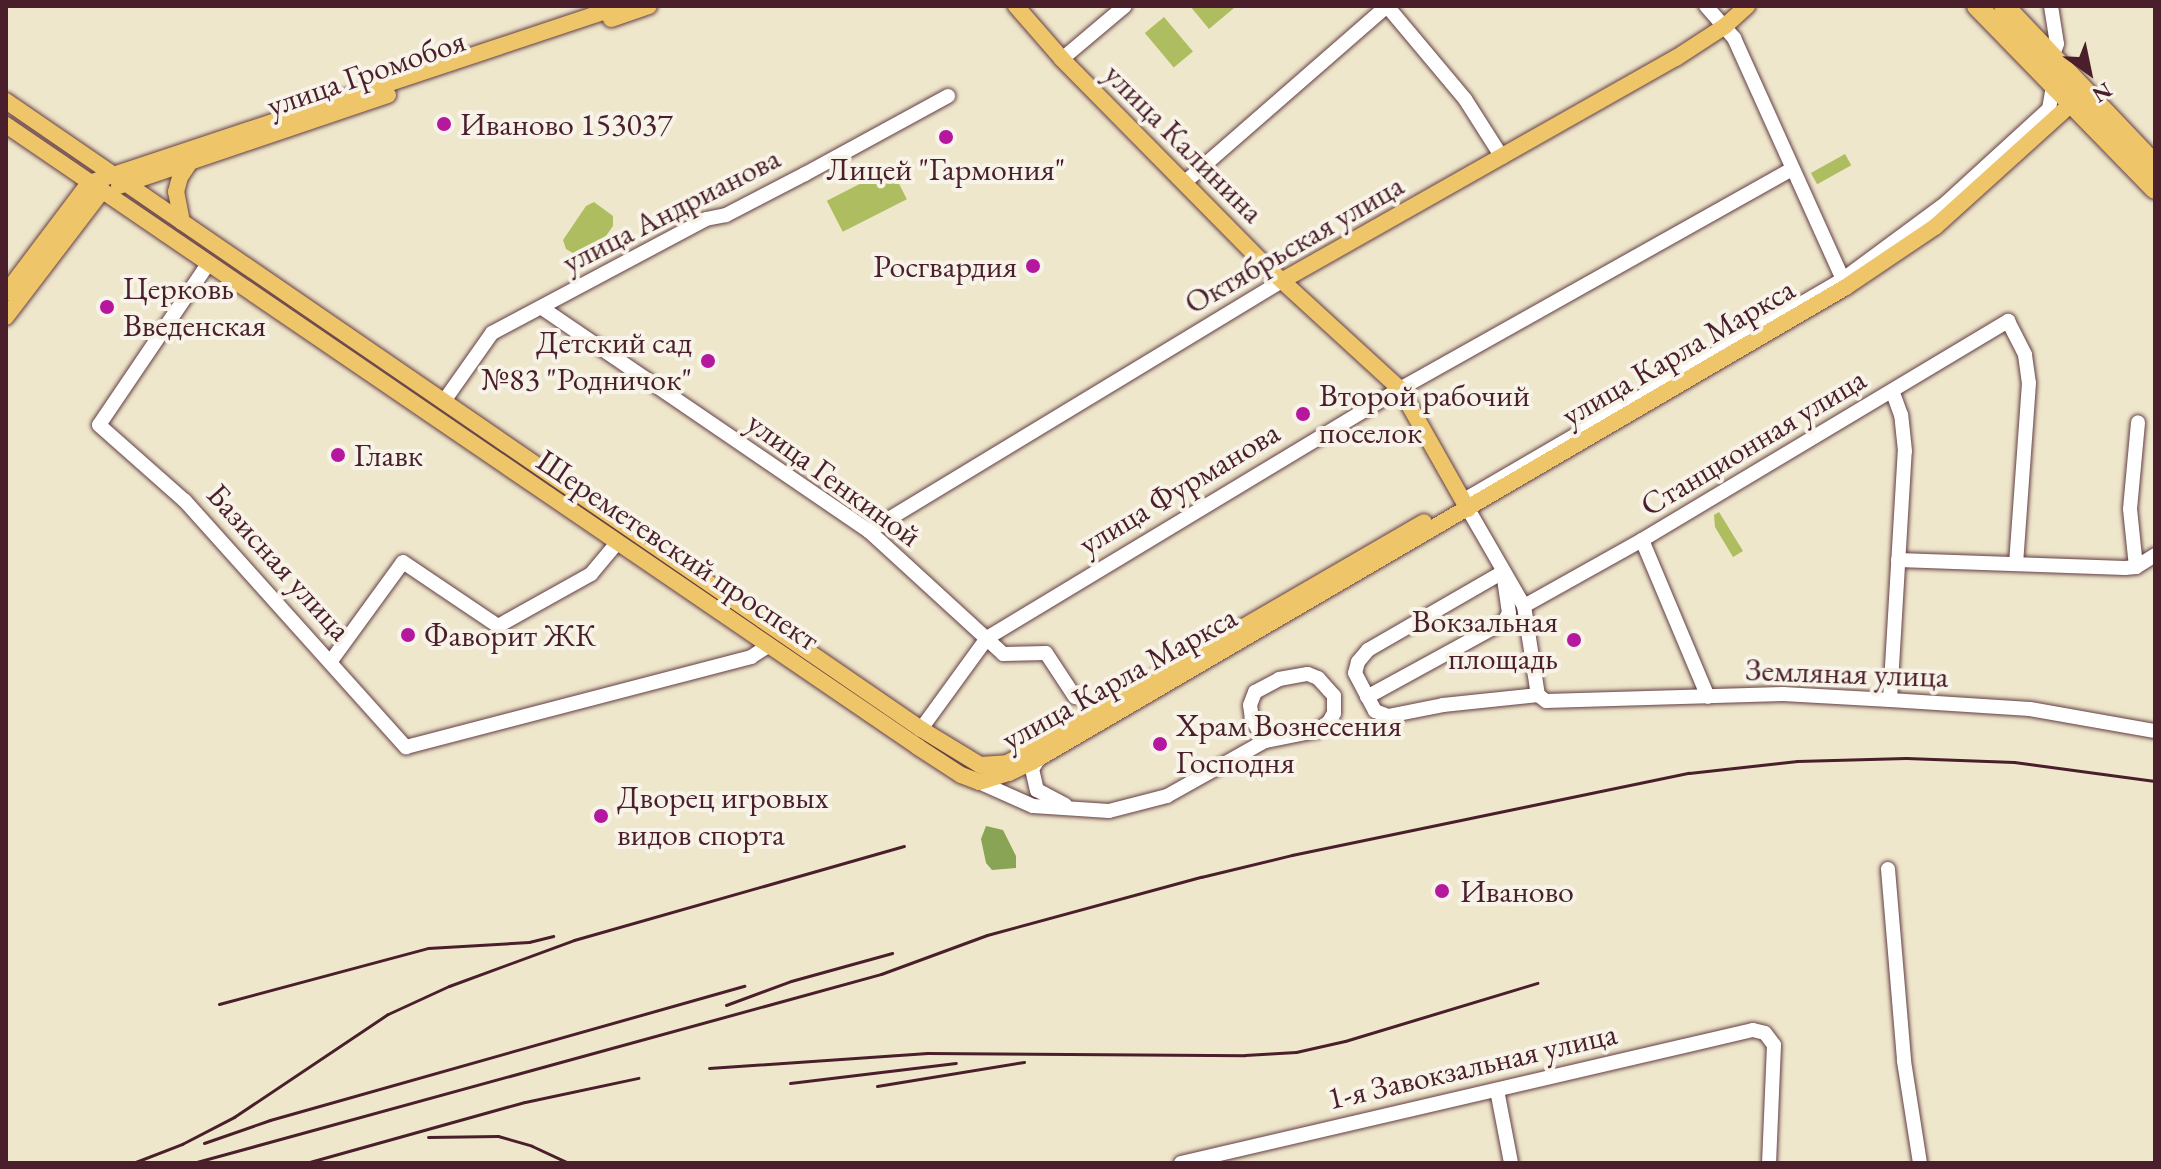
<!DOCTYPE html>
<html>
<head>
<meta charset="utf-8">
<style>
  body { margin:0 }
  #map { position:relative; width:2161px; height:1169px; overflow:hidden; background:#efe7cc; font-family:"EB Garamond",serif }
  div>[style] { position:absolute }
  .green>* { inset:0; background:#aebd5f; transform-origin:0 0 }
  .forest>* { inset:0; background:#8aa456 }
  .roads { filter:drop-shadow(0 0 2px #633d43) drop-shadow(0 0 2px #633d43) }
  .minor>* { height:14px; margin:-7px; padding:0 7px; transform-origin:7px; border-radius:7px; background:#fff }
  .major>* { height:16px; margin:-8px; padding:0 8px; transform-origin:8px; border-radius:8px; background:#eec569 }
  .highway>* { height:20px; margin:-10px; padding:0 10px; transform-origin:10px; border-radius:10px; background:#eec569 }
  .rail>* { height:3px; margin:-1.5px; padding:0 1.5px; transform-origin:1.5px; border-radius:1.5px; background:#4a1f2b }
  .dots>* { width:22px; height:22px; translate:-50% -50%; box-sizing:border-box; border:4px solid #f7f3e8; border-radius:50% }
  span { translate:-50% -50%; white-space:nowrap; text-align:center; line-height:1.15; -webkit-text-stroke:8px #f7f3e8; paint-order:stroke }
  .street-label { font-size:32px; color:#4a1f2b }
  .poi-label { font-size:32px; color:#4a1f2b }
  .left { translate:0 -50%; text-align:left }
  .right { translate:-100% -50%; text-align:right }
  .frame { position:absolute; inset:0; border:8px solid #4a1f2b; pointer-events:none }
  .north { position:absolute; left:2049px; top:32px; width:80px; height:80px; -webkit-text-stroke:6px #f7f3e8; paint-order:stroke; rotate:147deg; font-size:22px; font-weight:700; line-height:32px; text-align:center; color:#4a1f2b }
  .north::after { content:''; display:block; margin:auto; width:28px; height:36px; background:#4a1f2b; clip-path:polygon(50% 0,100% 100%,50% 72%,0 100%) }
</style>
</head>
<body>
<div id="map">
  <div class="green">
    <i style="clip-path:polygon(1190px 6px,1233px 6px,1234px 8px,1209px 29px)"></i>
    <i style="left:1164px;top:17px;width:45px;height:25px;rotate:50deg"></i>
    <i style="left:1845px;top:154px;width:13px;height:39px;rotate:61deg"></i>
    <i style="left:891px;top:168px;width:35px;height:72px;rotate:63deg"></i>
    <i style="clip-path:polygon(594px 202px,613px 216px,613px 226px,591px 257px,583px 259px,566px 249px,563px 240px,586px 206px)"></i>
    <i style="clip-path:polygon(1719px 512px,1743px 551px,1733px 557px,1715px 527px,1714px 515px)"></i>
  </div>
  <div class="forest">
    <i style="clip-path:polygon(986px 826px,1003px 830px,1016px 856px,1016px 868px,992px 870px,986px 863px,981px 839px)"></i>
  </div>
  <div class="roads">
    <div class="minor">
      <i style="left:1706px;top:6px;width:43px;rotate:48.8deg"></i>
      <i style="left:1734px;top:38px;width:272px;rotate:65.7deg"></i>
      <i style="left:2051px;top:6px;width:38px;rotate:81deg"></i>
      <i style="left:2057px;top:44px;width:14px;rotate:111deg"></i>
      <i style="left:1062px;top:59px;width:82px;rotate:-40.1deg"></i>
      <i style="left:1184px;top:183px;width:269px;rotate:-41.1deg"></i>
      <i style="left:1387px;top:6px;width:121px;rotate:50deg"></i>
      <i style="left:1465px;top:99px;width:69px;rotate:57.5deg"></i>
      <i style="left:208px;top:264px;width:194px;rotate:124.1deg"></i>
      <i style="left:99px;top:425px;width:115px;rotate:41.5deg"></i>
      <i style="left:185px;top:501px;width:331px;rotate:48.1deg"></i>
      <i style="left:406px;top:747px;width:357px;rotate:-14.6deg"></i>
      <i style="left:751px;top:657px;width:20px;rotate:-33deg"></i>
      <i style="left:542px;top:308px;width:396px;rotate:34.3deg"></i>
      <i style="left:869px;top:531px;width:182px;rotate:42.5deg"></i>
      <i style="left:1003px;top:654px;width:43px;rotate:-1.3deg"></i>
      <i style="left:1046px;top:653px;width:53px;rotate:56.6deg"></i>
      <i style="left:444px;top:401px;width:83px;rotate:-54.8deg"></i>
      <i style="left:492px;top:333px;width:242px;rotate:-28deg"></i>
      <i style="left:706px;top:219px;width:20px;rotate:-11deg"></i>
      <i style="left:726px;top:215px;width:89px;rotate:-27.4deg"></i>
      <i style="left:805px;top:174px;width:163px;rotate:-28.6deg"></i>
      <i style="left:1464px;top:500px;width:437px;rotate:-30.2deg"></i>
      <i style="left:1842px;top:280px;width:129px;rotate:-36.5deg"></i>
      <i style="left:1946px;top:203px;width:139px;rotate:-42.4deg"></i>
      <i style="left:2049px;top:109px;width:23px;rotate:-80deg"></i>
      <i style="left:1468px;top:509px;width:112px;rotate:60deg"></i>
      <i style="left:1524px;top:606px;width:90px;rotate:81.1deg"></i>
      <i style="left:869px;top:531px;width:484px;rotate:-31.2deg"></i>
      <i style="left:1642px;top:540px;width:170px;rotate:67.2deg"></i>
      <i style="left:1898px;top:560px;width:227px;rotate:2deg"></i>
      <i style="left:2125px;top:568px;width:11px;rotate:-5deg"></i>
      <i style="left:2136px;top:567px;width:22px;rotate:-32deg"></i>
      <i style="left:2136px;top:567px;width:58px;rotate:-95.9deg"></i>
      <i style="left:2130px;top:509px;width:87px;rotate:-84.7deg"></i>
      <i style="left:1503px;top:572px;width:156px;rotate:150deg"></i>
      <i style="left:1368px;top:650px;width:16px;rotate:130deg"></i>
      <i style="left:1358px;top:662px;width:11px;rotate:105deg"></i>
      <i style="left:1355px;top:673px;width:43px;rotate:62.2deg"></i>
      <i style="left:1375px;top:711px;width:14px;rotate:21deg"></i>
      <i style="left:1388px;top:716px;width:56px;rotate:-11.3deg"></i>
      <i style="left:1443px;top:705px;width:96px;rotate:-6deg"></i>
      <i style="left:1524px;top:606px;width:135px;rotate:-29.2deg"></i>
      <i style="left:1642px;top:540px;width:427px;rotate:-30.9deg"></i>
      <i style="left:2008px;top:321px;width:38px;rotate:63deg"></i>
      <i style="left:2025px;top:355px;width:28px;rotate:82deg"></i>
      <i style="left:2029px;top:383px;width:181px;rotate:94.1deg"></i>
      <i style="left:331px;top:661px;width:122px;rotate:-54deg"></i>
      <i style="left:403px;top:562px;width:115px;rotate:34deg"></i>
      <i style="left:498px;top:626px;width:107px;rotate:-29.2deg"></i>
      <i style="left:591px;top:574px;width:40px;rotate:-50deg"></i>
      <i style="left:1308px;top:674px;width:11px;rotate:22deg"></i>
      <i style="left:1318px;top:678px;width:24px;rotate:48deg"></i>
      <i style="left:1334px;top:696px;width:17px;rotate:90deg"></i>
      <i style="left:1334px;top:713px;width:10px;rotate:119deg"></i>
      <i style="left:1329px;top:722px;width:16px;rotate:145deg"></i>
      <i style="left:1316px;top:731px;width:52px;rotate:168.9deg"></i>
      <i style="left:1265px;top:741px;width:26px;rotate:-121deg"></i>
      <i style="left:1252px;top:719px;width:14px;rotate:-98deg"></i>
      <i style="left:1250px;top:705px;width:14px;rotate:-69deg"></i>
      <i style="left:1255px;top:692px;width:27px;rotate:-28deg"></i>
      <i style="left:1279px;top:679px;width:29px;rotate:-10deg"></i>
      <i style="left:1538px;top:695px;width:10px;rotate:37deg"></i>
      <i style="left:1546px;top:701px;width:237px;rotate:-1.7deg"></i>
      <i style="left:1783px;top:694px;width:107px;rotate:3.2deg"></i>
      <i style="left:1890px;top:700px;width:140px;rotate:3.7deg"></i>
      <i style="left:2030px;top:709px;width:127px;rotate:10deg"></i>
      <i style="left:1367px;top:697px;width:156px;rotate:-28.7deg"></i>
      <i style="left:1504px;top:622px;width:10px;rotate:-61deg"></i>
      <i style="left:1509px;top:613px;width:41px;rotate:-98.3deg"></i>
      <i style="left:1890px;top:700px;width:249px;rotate:-86.6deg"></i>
      <i style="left:1905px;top:451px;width:36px;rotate:-96deg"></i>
      <i style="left:1901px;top:415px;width:23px;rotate:-110deg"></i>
      <i style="left:921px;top:729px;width:112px;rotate:-54deg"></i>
      <i style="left:987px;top:638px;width:482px;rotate:-31.1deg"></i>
      <i style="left:1400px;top:389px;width:450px;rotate:-29.3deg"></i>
      <i style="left:1039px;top:758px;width:13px;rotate:122deg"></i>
      <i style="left:1032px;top:769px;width:22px;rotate:77deg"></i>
      <i style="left:1037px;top:790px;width:32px;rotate:28deg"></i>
      <i style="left:979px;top:782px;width:59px;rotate:24deg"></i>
      <i style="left:1033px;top:806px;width:76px;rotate:3.8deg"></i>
      <i style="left:1109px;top:811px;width:60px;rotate:-14.5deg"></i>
      <i style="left:1167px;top:796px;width:112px;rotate:-29.3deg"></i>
      <i style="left:1888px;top:869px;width:193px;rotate:85.2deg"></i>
      <i style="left:1904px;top:1061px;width:103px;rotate:81.1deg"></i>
      <i style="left:1497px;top:1090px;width:74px;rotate:79.1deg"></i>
      <i style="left:1181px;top:1163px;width:587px;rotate:-13.09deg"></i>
      <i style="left:1753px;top:1030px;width:12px;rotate:14deg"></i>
      <i style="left:1765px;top:1033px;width:15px;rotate:53deg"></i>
      <i style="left:1774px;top:1045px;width:118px;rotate:92.4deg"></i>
    </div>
    <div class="major">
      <i style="left:1016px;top:6px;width:70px;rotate:49deg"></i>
      <i style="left:1062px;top:59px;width:293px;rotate:45.4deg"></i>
      <i style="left:1268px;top:268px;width:179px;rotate:42.5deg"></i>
      <i style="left:1400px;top:389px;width:138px;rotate:60.5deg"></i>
      <i style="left:611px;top:19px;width:40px;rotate:-18.9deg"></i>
      <i style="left:6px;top:101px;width:1110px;rotate:34.46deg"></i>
      <i style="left:921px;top:729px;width:69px;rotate:31.4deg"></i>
      <i style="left:980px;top:765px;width:27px;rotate:-4deg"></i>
      <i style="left:1007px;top:763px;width:21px;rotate:-28deg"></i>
      <i style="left:1026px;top:753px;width:460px;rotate:-30.1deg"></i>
      <i style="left:6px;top:125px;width:1104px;rotate:34.29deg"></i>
      <i style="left:918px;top:747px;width:51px;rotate:33.1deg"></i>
      <i style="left:961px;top:775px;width:19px;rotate:21deg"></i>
      <i style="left:979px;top:782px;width:31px;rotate:-17deg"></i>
      <i style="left:1009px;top:773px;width:25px;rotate:-26deg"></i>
      <i style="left:1032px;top:762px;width:942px;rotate:-30.27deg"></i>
      <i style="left:1846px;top:287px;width:107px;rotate:-34deg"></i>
      <i style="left:1935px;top:227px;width:195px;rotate:-42.1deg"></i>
      <i style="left:119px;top:186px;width:284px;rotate:-18.7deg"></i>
      <i style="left:182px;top:222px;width:31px;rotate:-101deg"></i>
      <i style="left:176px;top:192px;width:16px;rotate:-75deg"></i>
      <i style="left:180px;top:177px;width:18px;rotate:-56deg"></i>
      <i style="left:1283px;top:280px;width:451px;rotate:-29.5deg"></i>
      <i style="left:1676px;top:58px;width:59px;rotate:-33.1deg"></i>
      <i style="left:1725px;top:26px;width:30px;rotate:-42deg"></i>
      <i style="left:6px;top:293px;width:138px;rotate:-53deg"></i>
      <i style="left:89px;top:183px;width:561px;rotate:-18.4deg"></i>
      <i style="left:6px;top:317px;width:158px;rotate:-52.7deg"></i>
    </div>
    <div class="highway">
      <i style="left:1977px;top:6px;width:255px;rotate:45.8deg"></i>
      <i style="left:2004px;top:6px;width:219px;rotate:46.5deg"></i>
    </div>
  </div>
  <div class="rail">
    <i style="left:219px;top:1004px;width:216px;rotate:-15deg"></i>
    <i style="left:428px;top:948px;width:101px;rotate:-3.4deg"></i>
    <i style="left:529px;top:942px;width:25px;rotate:-14deg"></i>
    <i style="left:726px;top:1005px;width:69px;rotate:-20.3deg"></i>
    <i style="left:791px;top:981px;width:105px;rotate:-15.5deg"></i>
    <i style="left:709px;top:1068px;width:219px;rotate:-3.9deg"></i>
    <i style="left:927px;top:1053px;width:318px;rotate:0.4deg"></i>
    <i style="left:1245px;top:1055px;width:51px;rotate:-3.4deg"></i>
    <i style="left:1296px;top:1052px;width:50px;rotate:-12.7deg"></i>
    <i style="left:1345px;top:1041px;width:201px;rotate:-16.8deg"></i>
    <i style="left:790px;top:1083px;width:167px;rotate:-6.9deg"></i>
    <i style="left:877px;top:1086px;width:149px;rotate:-9.3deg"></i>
    <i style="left:428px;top:1137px;width:70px;rotate:-0.8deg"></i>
    <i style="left:498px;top:1136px;width:35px;rotate:16deg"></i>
    <i style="left:532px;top:1146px;width:40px;rotate:25deg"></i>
    <i style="left:204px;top:1143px;width:70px;rotate:-19.2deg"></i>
    <i style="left:270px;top:1120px;width:493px;rotate:-15.8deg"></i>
    <i style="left:133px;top:1163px;width:53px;rotate:-21.2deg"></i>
    <i style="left:182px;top:1144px;width:59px;rotate:-27.4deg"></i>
    <i style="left:234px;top:1117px;width:185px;rotate:-33.8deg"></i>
    <i style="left:388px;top:1014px;width:67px;rotate:-24.7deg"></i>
    <i style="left:449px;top:986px;width:133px;rotate:-20.2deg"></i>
    <i style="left:574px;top:940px;width:343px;rotate:-15.9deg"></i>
    <i style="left:193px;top:1163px;width:713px;rotate:-15.36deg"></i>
    <i style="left:881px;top:974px;width:113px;rotate:-20.2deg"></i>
    <i style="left:987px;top:935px;width:222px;rotate:-15.2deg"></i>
    <i style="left:1201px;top:877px;width:94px;rotate:-13.6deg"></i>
    <i style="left:1292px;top:855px;width:405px;rotate:-11.7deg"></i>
    <i style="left:1689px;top:773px;width:109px;rotate:-6.3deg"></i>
    <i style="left:1797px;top:761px;width:109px;rotate:-1.6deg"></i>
    <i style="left:1906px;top:758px;width:108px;rotate:2.1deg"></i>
    <i style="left:2014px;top:762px;width:142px;rotate:7.7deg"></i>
    <i style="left:306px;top:1163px;width:227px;rotate:-15.6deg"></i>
    <i style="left:525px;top:1102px;width:116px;rotate:-12deg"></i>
  </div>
  <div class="dots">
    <i style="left:444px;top:124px;background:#b5179e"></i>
    <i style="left:946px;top:137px;background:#b5179e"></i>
    <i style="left:1033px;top:266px;background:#b5179e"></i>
    <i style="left:107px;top:307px;background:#b5179e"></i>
    <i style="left:708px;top:361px;background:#b5179e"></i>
    <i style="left:1303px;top:414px;background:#b5179e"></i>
    <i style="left:338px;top:455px;background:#b5179e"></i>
    <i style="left:408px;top:635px;background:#b5179e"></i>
    <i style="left:1574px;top:640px;background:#b5179e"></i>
    <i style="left:1160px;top:744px;background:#b5179e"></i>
    <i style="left:601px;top:816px;background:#b5179e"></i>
    <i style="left:1442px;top:891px;background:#b5179e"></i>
  </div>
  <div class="street-label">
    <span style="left:366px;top:73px;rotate:-19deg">улица Громобоя</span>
    <span style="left:1184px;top:143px;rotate:45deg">улица Калинина</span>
    <span style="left:671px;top:210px;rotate:-27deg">улица Андрианова</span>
    <span style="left:1294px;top:244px;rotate:-30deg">Октябрьская улица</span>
    <span style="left:1678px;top:352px;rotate:-30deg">улица Карла Маркса</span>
    <span style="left:1753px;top:442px;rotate:-31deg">Станционная улица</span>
    <span style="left:834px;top:479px;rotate:36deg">улица Генкиной</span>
    <span style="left:1179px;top:488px;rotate:-31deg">улица Фурманова</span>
    <span style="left:678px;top:550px;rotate:34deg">Шереметевский проспект</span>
    <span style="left:279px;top:562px;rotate:48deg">Базисная улица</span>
    <span style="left:1847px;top:673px;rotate:2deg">Земляная улица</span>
    <span style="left:1119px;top:678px;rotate:-29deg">улица Карла Маркса</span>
    <span style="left:1472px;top:1066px;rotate:-13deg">1-я Завокзальная улица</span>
  </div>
  <div class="poi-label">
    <span class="left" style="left:460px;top:124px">Иваново 153037</span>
    <span style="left:946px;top:169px">Лицей "Гармония"</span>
    <span class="right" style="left:1017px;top:266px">Росгвардия</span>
    <span class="left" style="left:123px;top:307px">Церковь<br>Введенская</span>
    <span class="right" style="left:692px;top:361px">Детский сад<br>№83 "Родничок"</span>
    <span class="left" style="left:1319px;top:414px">Второй рабочий<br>поселок</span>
    <span class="left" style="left:354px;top:455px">Главк</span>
    <span class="right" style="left:1558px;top:640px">Вокзальная<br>площадь</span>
    <span class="left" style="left:424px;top:635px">Фаворит ЖК</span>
    <span class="left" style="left:1176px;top:744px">Храм Вознесения<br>Господня</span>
    <span class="left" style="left:617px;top:816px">Дворец игровых<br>видов спорта</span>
    <span class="left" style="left:1460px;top:891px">Иваново</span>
  </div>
  <div class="frame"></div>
  <div class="north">N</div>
</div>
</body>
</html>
